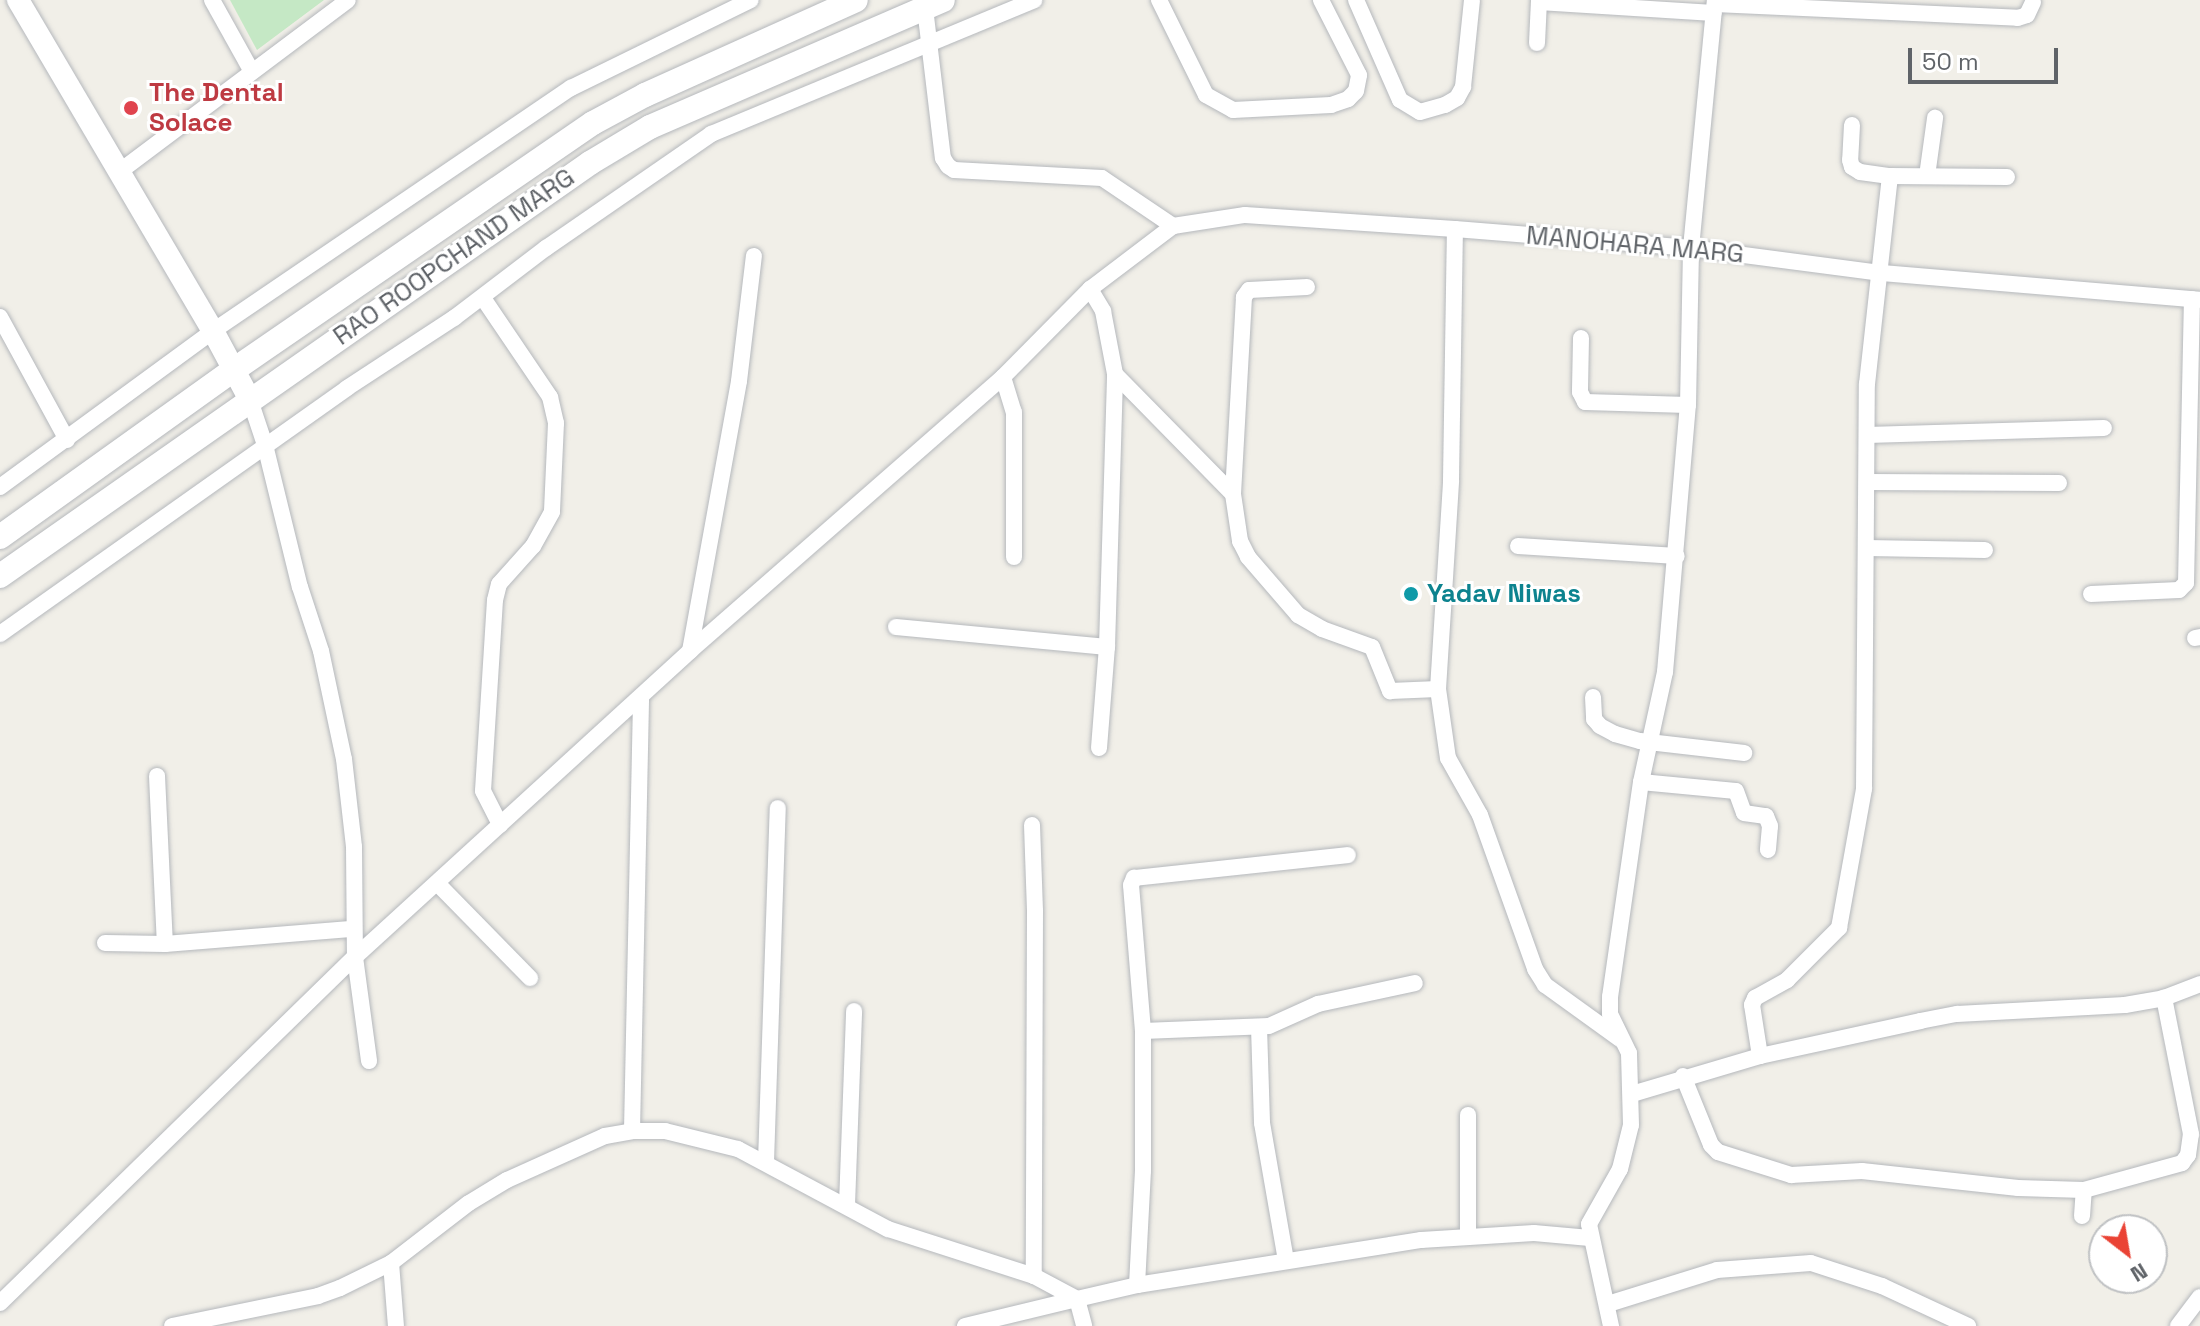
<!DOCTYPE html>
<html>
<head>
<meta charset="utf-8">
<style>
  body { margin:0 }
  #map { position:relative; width:2200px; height:1326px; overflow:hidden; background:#f1efe8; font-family:"Space Grotesk",sans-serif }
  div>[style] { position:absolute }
  .green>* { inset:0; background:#c5e8c5 }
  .roads { filter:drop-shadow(0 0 2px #b5b8bc) drop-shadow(0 0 2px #b5b8bc) }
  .minor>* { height:16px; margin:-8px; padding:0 8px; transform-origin:8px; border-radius:8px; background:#fff }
  .tertiary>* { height:22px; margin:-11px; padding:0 11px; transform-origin:11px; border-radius:11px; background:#fff }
  .secondary>* { height:24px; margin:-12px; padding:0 12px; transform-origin:12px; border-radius:12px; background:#fff }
  .dots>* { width:22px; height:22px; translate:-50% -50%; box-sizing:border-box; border:4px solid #fff; border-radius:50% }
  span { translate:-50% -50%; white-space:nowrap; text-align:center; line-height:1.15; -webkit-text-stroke:6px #fff; paint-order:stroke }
  .health-label { font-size:26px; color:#be3a42; font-weight:700 }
  .left { translate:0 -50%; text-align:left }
  .street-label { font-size:26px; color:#5f6368 }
  .culture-label { font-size:26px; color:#0d838f; font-weight:700 }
  .north { position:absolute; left:2088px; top:1214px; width:80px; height:80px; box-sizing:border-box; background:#fff; border:2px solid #bfc1c3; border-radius:50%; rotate:149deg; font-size:22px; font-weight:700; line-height:32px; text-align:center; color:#5f6368 }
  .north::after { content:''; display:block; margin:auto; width:28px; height:36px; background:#ea4335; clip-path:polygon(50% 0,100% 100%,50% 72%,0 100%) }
  .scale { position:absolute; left:1908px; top:48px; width:150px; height:36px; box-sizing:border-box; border:4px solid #5f6368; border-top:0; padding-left:10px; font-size:24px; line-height:28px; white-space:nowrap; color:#5f6368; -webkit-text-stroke:6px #fff; paint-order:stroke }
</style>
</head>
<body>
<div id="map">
  <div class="green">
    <i style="clip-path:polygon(230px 0,324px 0,257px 50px)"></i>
  </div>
  <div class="roads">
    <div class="minor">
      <i style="left:212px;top:0;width:82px;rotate:60.9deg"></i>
      <i style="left:1159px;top:0;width:106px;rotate:63.7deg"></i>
      <i style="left:1206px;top:95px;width:31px;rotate:29deg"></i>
      <i style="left:1233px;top:110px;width:98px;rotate:-2.9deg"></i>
      <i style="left:1331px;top:105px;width:18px;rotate:-19deg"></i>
      <i style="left:1348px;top:99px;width:11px;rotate:-45deg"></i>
      <i style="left:1356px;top:91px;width:16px;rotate:-79deg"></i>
      <i style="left:1359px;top:75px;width:84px;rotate:-116.9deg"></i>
      <i style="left:1356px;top:0;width:109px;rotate:66.3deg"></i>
      <i style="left:1400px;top:100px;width:23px;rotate:31deg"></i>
      <i style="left:1420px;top:112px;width:26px;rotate:-16deg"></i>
      <i style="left:1445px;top:105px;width:14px;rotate:-30deg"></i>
      <i style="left:1457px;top:98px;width:13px;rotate:-61deg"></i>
      <i style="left:1463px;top:87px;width:87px;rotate:-84.1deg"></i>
      <i style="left:1539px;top:2px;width:175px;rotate:3.6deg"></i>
      <i style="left:1715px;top:4px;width:303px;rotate:2.6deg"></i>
      <i style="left:2018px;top:18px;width:9px;rotate:-18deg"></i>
      <i style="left:2027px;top:15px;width:14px;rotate:-65deg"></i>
      <i style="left:925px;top:8px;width:151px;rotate:83.2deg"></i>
      <i style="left:943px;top:158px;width:9px;rotate:58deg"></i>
      <i style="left:948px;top:166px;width:7px;rotate:34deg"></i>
      <i style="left:954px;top:170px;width:148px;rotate:3.1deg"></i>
      <i style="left:1102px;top:178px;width:86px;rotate:34.1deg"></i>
      <i style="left:1537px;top:43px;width:43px;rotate:-87.3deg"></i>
      <i style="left:1852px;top:125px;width:35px;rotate:93deg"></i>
      <i style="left:1850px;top:160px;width:7px;rotate:74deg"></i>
      <i style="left:1852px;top:167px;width:9px;rotate:32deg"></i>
      <i style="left:1860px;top:172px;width:30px;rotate:8deg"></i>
      <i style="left:1890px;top:176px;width:117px;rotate:0.5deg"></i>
      <i style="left:119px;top:172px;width:286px;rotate:-36.9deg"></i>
      <i style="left:1927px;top:176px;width:59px;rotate:-82.1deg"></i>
      <i style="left:1307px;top:287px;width:58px;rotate:177deg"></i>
      <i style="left:1249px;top:290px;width:9px;rotate:126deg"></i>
      <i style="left:1244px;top:297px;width:197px;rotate:93.2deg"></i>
      <i style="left:1233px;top:494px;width:48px;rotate:81.5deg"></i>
      <i style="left:1240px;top:541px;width:18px;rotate:63deg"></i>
      <i style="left:1248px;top:557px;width:77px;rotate:49.2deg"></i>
      <i style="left:1298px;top:615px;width:28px;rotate:30deg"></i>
      <i style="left:1322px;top:629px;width:53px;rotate:19.8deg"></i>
      <i style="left:1372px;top:647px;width:48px;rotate:67.8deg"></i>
      <i style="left:1390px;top:691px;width:48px;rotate:-2.4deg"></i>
      <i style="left:1438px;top:689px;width:70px;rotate:81.8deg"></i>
      <i style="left:1448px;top:758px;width:65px;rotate:60.7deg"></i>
      <i style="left:1480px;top:815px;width:164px;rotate:70.3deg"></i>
      <i style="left:1535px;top:969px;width:19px;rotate:58deg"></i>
      <i style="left:1545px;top:985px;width:92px;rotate:35.8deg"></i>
      <i style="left:1090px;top:289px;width:26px;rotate:59deg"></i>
      <i style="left:1103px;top:311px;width:64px;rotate:79.2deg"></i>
      <i style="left:1115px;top:374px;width:168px;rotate:45.5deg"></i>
      <i style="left:483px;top:298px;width:120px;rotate:55.9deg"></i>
      <i style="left:550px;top:397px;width:27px;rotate:77deg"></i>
      <i style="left:556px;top:423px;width:89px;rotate:92.6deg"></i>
      <i style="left:552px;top:512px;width:39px;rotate:119deg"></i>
      <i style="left:533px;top:546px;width:51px;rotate:131.8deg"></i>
      <i style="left:499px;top:584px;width:16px;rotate:104deg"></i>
      <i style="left:495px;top:600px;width:191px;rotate:93.6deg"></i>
      <i style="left:483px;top:791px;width:38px;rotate:63deg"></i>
      <i style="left:0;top:317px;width:140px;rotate:61.4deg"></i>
      <i style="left:1581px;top:338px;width:54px;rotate:91.1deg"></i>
      <i style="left:1580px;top:392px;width:11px;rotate:63deg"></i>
      <i style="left:1585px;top:402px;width:103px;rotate:1.7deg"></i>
      <i style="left:1003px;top:377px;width:37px;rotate:73deg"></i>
      <i style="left:1014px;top:412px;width:145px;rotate:90deg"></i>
      <i style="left:250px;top:400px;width:47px;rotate:71.6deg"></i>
      <i style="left:265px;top:445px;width:146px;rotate:76.2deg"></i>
      <i style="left:300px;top:587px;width:67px;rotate:71.8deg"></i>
      <i style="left:321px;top:651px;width:110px;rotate:78deg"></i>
      <i style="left:344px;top:759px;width:89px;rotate:83.5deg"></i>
      <i style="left:354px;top:847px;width:110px;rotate:89.5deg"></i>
      <i style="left:355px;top:957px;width:105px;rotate:82.3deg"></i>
      <i style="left:1867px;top:435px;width:237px;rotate:-1.7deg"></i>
      <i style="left:1867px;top:482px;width:192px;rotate:0.3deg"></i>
      <i style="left:0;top:487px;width:264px;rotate:-36.2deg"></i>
      <i style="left:213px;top:331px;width:433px;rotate:-34.2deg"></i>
      <i style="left:571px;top:88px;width:200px;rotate:-26.1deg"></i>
      <i style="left:1518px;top:546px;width:159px;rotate:3.6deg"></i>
      <i style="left:1866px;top:548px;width:119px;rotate:1deg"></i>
      <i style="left:2091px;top:594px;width:88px;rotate:-2.6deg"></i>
      <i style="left:2179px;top:590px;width:10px;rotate:-45deg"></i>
      <i style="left:2186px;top:583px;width:284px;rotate:-88.8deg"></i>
      <i style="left:896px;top:627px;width:212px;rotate:5.4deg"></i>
      <i style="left:0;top:634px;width:425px;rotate:-35.3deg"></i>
      <i style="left:347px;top:388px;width:128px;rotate:-33.2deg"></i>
      <i style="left:454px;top:318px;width:116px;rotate:-37.3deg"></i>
      <i style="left:546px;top:248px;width:201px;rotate:-34.6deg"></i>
      <i style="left:711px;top:134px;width:350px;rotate:-22.5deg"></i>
      <i style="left:2195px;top:638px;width:5px;rotate:-11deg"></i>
      <i style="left:690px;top:651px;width:274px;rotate:-79.7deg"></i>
      <i style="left:739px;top:381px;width:126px;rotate:-83.2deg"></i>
      <i style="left:1438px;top:689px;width:209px;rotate:-86.4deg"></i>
      <i style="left:1451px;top:480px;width:251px;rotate:-89.1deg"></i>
      <i style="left:1593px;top:697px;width:22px;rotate:87deg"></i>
      <i style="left:1594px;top:719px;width:9px;rotate:49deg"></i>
      <i style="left:1600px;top:726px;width:17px;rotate:28deg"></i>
      <i style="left:1615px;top:734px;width:26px;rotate:16deg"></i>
      <i style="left:1640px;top:741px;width:105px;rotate:6.6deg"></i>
      <i style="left:1099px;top:748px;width:101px;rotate:-85.5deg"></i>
      <i style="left:1107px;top:647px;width:273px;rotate:-88.3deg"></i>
      <i style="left:157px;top:776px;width:168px;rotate:87.3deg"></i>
      <i style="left:1641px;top:782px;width:95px;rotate:5.4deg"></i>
      <i style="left:1736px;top:791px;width:23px;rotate:70deg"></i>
      <i style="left:1744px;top:813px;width:22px;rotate:8deg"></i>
      <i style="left:1766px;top:816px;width:11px;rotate:68deg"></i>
      <i style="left:1770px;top:826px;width:24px;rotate:95deg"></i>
      <i style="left:1032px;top:825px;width:86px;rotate:88deg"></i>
      <i style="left:1035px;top:911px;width:365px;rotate:90.2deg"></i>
      <i style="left:437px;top:883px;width:133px;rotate:45.6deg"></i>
      <i style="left:105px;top:943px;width:60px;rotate:1deg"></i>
      <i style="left:165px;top:944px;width:189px;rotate:-4.6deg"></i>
      <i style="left:1259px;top:1027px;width:96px;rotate:88.2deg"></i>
      <i style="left:1262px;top:1123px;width:139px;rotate:80.1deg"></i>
      <i style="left:1143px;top:1031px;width:126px;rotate:-2.3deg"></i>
      <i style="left:1269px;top:1026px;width:54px;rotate:-24.2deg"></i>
      <i style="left:1318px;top:1004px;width:99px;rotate:-12.2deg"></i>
      <i style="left:1760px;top:1056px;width:52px;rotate:-98.9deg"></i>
      <i style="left:1752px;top:1005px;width:8px;rotate:-67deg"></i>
      <i style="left:1755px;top:998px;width:37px;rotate:-29deg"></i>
      <i style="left:1787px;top:980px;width:74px;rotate:-45deg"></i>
      <i style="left:1839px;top:928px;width:141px;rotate:-79.8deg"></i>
      <i style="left:1864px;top:789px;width:405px;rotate:-89.6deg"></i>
      <i style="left:1867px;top:384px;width:209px;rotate:-83.7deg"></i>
      <i style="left:1683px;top:1076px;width:74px;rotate:67.9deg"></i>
      <i style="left:1711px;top:1145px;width:10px;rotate:45deg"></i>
      <i style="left:1718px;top:1152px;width:77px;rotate:17.5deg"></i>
      <i style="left:1791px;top:1175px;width:71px;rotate:-3.2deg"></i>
      <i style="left:1862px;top:1171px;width:157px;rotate:6.2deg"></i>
      <i style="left:2018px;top:1188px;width:66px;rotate:1.7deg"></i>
      <i style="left:2084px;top:1190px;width:102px;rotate:-15.4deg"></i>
      <i style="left:2182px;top:1163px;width:10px;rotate:-53deg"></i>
      <i style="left:2188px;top:1155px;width:21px;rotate:-82deg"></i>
      <i style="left:2191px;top:1134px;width:139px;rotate:-101.2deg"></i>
      <i style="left:1632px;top:1094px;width:134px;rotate:-16.5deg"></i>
      <i style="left:1760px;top:1056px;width:164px;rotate:-12.3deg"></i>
      <i style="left:1920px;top:1021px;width:38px;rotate:-11deg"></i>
      <i style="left:1957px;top:1014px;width:168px;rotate:-3.1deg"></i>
      <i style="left:2125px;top:1005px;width:40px;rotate:-10deg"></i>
      <i style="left:2164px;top:998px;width:39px;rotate:-21deg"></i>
      <i style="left:1468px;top:1115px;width:122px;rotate:90deg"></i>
      <i style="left:632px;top:1131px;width:434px;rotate:-88.8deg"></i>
      <i style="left:766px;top:1162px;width:354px;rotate:-88.1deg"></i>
      <i style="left:847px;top:1205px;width:194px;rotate:-87.9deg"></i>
      <i style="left:2082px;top:1216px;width:26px;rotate:-86deg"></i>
      <i style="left:391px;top:1263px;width:63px;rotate:85.5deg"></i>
      <i style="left:1137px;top:1285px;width:114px;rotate:-87deg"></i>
      <i style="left:1143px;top:1171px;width:140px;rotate:-90deg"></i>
      <i style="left:1143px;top:1031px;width:146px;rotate:-94.7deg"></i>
      <i style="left:1131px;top:885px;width:8px;rotate:-67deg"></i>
      <i style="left:1134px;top:878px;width:215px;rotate:-6.1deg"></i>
      <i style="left:0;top:1303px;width:496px;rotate:-44.3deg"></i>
      <i style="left:355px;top:957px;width:454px;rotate:-42.4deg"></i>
      <i style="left:690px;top:651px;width:416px;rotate:-41.2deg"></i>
      <i style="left:1003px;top:377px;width:124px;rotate:-45.3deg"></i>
      <i style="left:1090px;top:289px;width:104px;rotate:-37.2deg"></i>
      <i style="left:1173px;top:226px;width:73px;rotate:-8.7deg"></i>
      <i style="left:1245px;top:215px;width:210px;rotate:3.8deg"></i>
      <i style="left:1455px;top:229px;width:237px;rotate:4.6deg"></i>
      <i style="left:1691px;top:248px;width:192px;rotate:7.5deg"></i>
      <i style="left:1881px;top:273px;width:320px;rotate:4.8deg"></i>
      <i style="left:1608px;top:1304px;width:114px;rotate:-17.3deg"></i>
      <i style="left:1717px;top:1270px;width:94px;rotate:-4.3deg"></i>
      <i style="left:1811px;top:1263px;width:75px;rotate:17.9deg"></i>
      <i style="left:1882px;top:1286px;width:95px;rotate:24.9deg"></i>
      <i style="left:172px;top:1326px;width:149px;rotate:-11.6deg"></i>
      <i style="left:318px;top:1296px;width:23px;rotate:-20deg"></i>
      <i style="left:340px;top:1288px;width:57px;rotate:-26.1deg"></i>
      <i style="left:391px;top:1263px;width:98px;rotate:-37.6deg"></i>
      <i style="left:469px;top:1203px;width:44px;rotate:-31.2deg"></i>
      <i style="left:507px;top:1180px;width:107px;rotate:-24.2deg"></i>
      <i style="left:605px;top:1136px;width:27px;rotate:-10deg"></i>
      <i style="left:632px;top:1131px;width:33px"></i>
      <i style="left:665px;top:1131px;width:75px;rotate:13.9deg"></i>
      <i style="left:738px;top:1149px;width:170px;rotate:28.1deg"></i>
      <i style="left:888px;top:1229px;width:153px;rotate:17.8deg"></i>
      <i style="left:1034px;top:1276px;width:49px;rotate:28.1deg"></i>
      <i style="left:1077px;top:1299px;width:62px;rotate:-13.1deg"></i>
      <i style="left:1137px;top:1285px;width:288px;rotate:-9deg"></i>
      <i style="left:1421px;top:1240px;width:113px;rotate:-3.5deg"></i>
      <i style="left:1534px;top:1233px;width:56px;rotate:5.1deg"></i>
      <i style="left:965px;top:1326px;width:115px;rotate:-13.6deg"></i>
      <i style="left:1077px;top:1299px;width:28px;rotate:75deg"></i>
      <i style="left:1611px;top:1326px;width:104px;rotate:-102.2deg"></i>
      <i style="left:1589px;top:1224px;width:63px;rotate:-60.6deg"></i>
      <i style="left:1620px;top:1169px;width:45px;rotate:-76deg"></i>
      <i style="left:1631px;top:1125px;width:72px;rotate:-91.6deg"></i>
      <i style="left:1629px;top:1053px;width:43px;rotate:-116deg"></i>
      <i style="left:1610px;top:1014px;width:17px;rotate:-90deg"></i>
      <i style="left:1610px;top:997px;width:217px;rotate:-81.8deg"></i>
      <i style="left:1641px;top:782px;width:113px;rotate:-77.7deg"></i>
      <i style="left:1665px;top:672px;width:268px;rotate:-85.1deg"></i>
      <i style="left:1688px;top:405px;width:157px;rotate:-88.9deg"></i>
      <i style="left:1691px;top:248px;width:249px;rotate:-84.5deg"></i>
      <i style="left:2178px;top:1326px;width:36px;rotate:-53deg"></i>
    </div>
    <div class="tertiary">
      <i style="left:18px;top:0;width:384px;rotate:59.5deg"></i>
      <i style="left:213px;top:331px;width:78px;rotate:61.8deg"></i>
    </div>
    <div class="secondary">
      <i style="left:0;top:537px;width:289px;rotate:-35.6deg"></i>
      <i style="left:235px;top:369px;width:434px;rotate:-34.5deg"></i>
      <i style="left:593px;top:123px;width:59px;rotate:-28.3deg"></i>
      <i style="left:645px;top:95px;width:231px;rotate:-24.2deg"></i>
      <i style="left:0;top:576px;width:720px;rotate:-34.99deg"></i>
      <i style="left:590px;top:163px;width:70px;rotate:-31deg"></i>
      <i style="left:650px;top:127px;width:319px;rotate:-23.4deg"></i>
    </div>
  </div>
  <div class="dots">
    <i style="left:131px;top:108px;background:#e0444e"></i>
    <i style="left:1411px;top:594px;background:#0f9aa8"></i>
  </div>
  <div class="health-label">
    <span class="left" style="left:149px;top:108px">The Dental<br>Solace</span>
  </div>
  <div class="street-label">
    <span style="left:1635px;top:245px;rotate:5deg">MANOHARA MARG</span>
    <span style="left:454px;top:257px;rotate:-35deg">RAO ROOPCHAND MARG</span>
  </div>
  <div class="culture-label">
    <span class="left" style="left:1427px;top:594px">Yadav Niwas</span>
  </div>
  <div class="north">N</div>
  <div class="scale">50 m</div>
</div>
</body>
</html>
